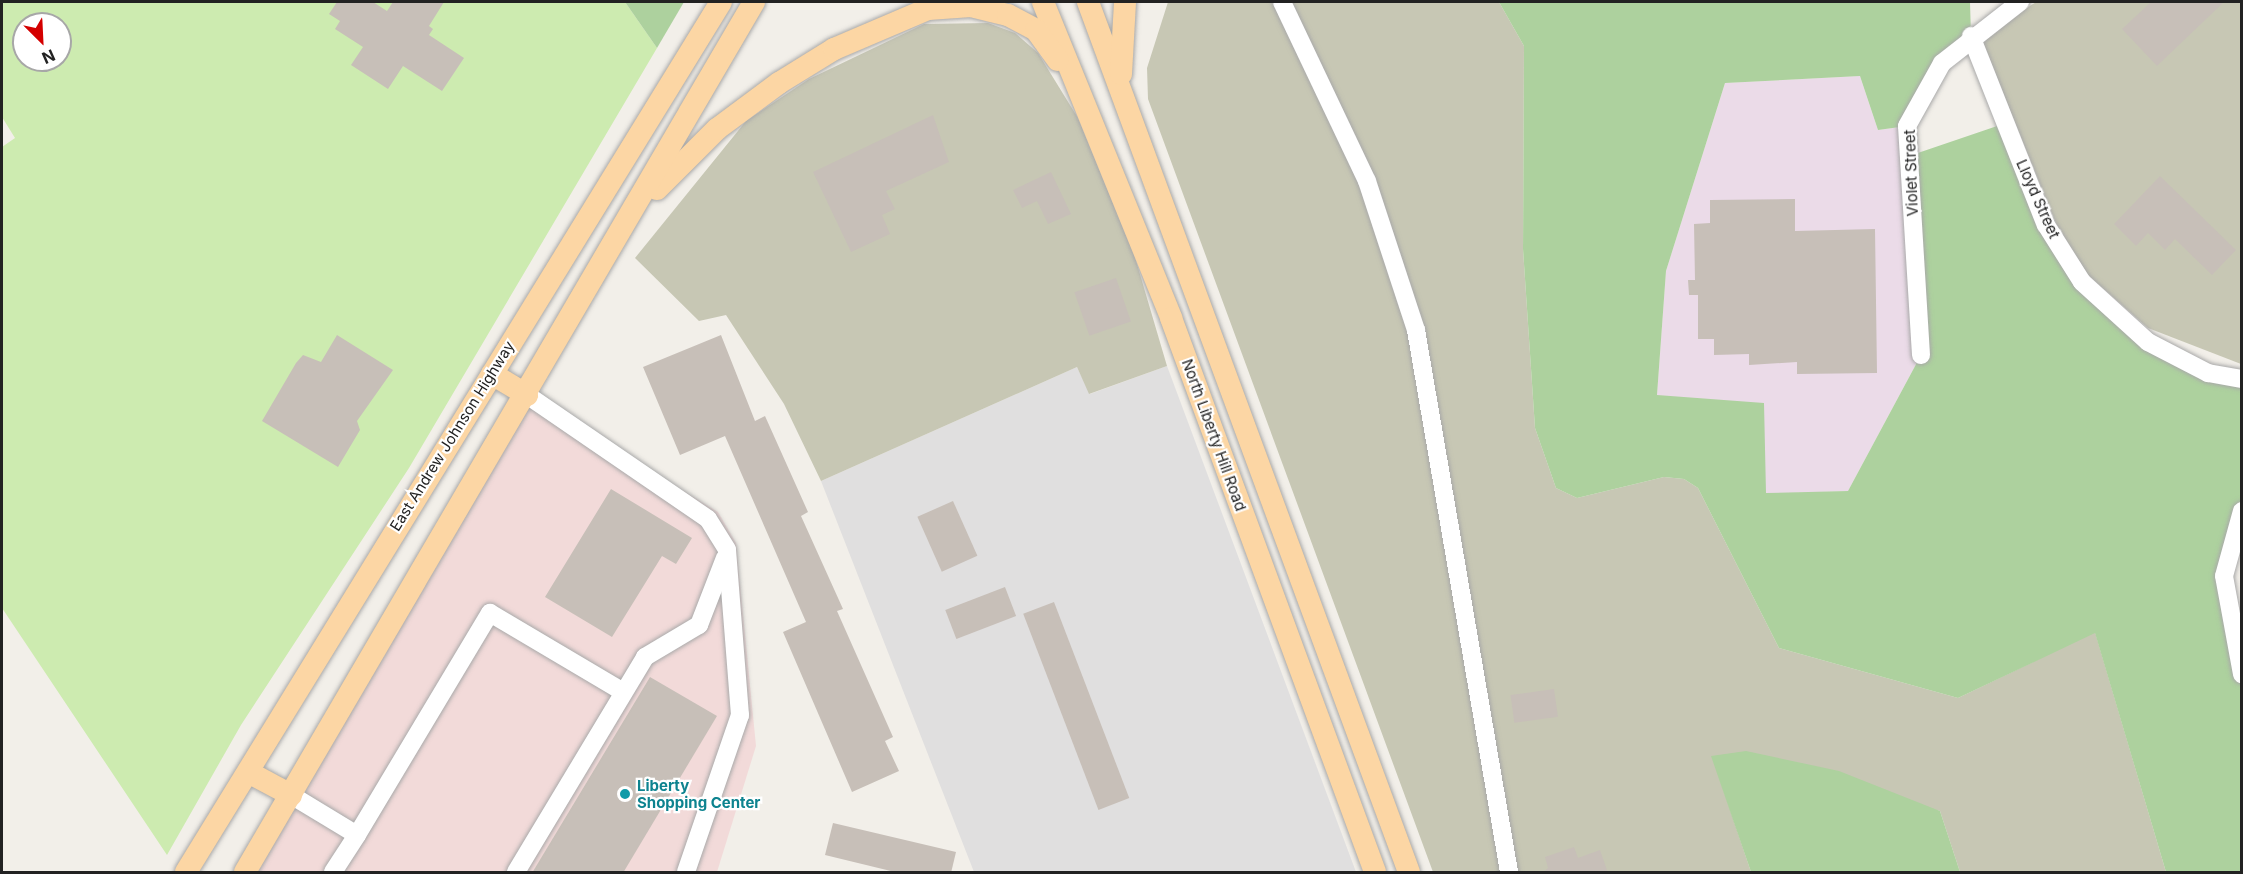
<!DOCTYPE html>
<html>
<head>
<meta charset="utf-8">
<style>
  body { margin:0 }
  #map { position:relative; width:2243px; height:874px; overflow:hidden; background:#f2efe9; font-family:Inter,sans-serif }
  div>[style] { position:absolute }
  .residential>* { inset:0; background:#e0dfdf }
  .commercial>* { inset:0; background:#f2dad9 }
  .industrial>* { inset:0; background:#ebdbe8 }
  .construction>* { inset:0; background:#c7c7b4 }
  .grass>* { inset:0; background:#cdebb0 }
  .forest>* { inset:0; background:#add19e }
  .building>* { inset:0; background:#c7bfb8; transform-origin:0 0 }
  .roads { filter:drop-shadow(0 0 2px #a9a9a9) drop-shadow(0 0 2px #a9a9a9) }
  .minor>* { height:18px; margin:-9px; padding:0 9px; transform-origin:9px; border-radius:9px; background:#fff }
  .major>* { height:22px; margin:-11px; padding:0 11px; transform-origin:11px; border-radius:11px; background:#fcd6a4 }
  .dots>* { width:16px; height:16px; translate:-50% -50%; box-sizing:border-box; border:3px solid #fff; border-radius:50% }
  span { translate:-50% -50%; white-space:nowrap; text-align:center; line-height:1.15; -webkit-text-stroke:4.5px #fff; paint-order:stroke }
  .street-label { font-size:15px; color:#222 }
  .culture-label { font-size:15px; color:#0d838f; font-weight:700 }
  .left { translate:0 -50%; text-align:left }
  .frame { position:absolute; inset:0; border:3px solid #222; pointer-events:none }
  .north { position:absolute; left:12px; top:12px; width:60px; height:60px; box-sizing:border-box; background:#fff; border:2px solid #a7a7a7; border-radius:50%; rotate:156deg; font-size:16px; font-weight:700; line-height:24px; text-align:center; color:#222 }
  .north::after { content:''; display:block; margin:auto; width:21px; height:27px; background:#d40000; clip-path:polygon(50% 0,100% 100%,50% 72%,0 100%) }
</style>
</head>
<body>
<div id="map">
  <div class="residential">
    <i style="clip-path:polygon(1167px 366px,1356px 872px,974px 872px,821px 481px,1077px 367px,1090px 394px)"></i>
  </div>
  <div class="commercial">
    <i style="clip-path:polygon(527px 395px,718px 512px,736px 543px,756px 746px,717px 872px,245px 872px)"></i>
  </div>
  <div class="industrial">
    <i style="clip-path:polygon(1860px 76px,1878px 130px,1907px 126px,1921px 355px,1848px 491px,1766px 494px,1657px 395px,1666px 271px,1725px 83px)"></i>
  </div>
  <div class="construction">
    <i style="clip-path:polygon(1168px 2px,1499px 2px,1524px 46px,1523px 249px,1535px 428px,1556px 488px,1577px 498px,1664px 477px,1684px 479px,1698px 488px,1779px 648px,1958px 698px,2095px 632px,2166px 872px,1960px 872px,1940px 811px,1712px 756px,1751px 872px,1433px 872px,1148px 99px,1147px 68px)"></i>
    <i style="clip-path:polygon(2036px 2px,2241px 2px,2241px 364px,2148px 328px,2088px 275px,2056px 223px,1981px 39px)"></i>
    <i style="clip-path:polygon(988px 23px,1015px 33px,1038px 53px,1078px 118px,1134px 254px,1167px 366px,1089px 394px,1077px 367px,821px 481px,784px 404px,726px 315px,699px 321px,635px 258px,746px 121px,809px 79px,924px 24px)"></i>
  </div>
  <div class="grass">
    <i style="clip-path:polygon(evenodd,2px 2px,625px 2px,657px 48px,409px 468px,241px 725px,167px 855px,2px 608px,2px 147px,15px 138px,2px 117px,2px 2px,24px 24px,60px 24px,60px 60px,24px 60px,24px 24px)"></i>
  </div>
  <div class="forest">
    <i style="clip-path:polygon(625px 2px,684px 2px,657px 48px)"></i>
    <i style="clip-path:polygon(1499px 2px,1970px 2px,1971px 36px,1907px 126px,1878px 130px,1860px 76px,1725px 83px,1666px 271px,1657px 395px,1764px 403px,1766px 493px,1848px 491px,1921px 355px,1909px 156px,2006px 123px,2082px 282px,2148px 342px,2241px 379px,2241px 511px,2224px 576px,2241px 674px,2241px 872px,2166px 872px,2095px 633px,1958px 698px,1779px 648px,1698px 488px,1684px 479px,1664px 477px,1577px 498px,1556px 488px,1535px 428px,1523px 249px,1524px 46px)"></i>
    <i style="clip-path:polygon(1746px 751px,1839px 771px,1940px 811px,1960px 872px,1751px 872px,1711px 756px)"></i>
  </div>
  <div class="building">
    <i style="clip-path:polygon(337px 2px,373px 2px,387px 11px,393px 2px,444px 2px,429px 26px,433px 29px,429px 35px,464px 58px,442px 91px,403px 66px,388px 89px,351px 65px,363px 47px,335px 29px,340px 21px,329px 14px)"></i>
    <i style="clip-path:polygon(2151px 2px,2224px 2px,2157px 66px,2122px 29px)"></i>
    <i style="clip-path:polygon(933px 115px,949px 162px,886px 191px,895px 209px,882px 215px,890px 234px,851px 252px,813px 172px)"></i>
    <i style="clip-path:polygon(1051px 172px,1071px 214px,1048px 224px,1037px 201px,1022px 208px,1013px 190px)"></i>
    <i style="clip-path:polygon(2160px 176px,2236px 250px,2212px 275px,2175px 239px,2165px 250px,2148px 233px,2136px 246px,2114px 224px)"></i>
    <i style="clip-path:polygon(1795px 199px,1795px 231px,1875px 229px,1877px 373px,1797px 374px,1797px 362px,1749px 365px,1749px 354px,1714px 355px,1714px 339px,1698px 339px,1698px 295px,1689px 295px,1688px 280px,1695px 280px,1694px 224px,1710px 223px,1710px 200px)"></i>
    <i style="left:1116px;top:278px;width:46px;height:44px;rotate:71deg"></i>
    <i style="clip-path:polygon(337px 335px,393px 370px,357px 421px,360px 430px,338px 467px,262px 421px,296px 363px,303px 355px,321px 362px)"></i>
    <i style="clip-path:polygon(721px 335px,755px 421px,765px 416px,808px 512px,801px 516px,843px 609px,837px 611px,893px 737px,885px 741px,899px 771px,852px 792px,783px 632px,806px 622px,725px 436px,680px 455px,643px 367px)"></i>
    <i style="clip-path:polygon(611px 489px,692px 538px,676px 564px,662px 556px,612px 637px,545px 597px)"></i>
    <i style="left:953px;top:501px;width:60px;height:39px;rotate:66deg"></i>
    <i style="left:1005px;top:587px;width:31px;height:64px;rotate:69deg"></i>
    <i style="left:1054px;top:602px;width:210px;height:33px;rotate:69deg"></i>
    <i style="clip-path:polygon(650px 677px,717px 716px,623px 873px,532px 873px)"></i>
    <i style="left:1554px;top:689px;width:28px;height:44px;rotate:82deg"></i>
    <i style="clip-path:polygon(833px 823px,956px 852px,951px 873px,899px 873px,825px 855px)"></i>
    <i style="clip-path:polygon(1574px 847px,1578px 858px,1600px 850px,1608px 873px,1542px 873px,1548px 868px,1545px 857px)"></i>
  </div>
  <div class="roads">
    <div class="minor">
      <i style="left:1282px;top:2px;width:198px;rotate:64.6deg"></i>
      <i style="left:1367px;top:181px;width:157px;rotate:71.8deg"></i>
      <i style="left:1416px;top:330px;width:550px;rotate:80.26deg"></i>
      <i style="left:1971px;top:36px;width:203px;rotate:68.4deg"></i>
      <i style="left:2046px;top:225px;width:67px;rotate:57.7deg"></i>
      <i style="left:2082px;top:282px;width:89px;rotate:42.3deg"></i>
      <i style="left:2148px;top:342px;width:68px;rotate:27.3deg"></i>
      <i style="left:2208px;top:373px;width:35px;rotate:10deg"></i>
      <i style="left:1921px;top:355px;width:229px;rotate:-93.5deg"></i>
      <i style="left:1907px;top:126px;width:72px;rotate:-60.9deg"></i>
      <i style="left:1942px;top:63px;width:99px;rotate:-38deg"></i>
      <i style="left:527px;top:395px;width:219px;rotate:34.4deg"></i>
      <i style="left:708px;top:519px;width:36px;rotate:58deg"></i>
      <i style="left:727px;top:550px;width:166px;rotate:85.5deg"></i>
      <i style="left:740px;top:715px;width:166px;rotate:109deg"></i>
      <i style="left:2242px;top:511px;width:67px;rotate:105.5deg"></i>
      <i style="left:2224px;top:576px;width:100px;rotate:79.6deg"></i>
      <i style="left:291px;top:795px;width:77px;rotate:31.2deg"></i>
      <i style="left:357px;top:835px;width:259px;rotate:-59.1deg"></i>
      <i style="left:490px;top:613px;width:153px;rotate:30.6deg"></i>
      <i style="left:333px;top:872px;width:44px;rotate:-57deg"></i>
      <i style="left:516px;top:872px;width:251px;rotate:-59deg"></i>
      <i style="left:645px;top:657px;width:63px;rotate:-30.7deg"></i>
      <i style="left:699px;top:625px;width:72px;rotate:-68.8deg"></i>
    </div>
    <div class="major">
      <i style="left:1043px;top:2px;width:341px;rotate:67.9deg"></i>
      <i style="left:1171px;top:318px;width:590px;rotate:69.78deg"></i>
      <i style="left:1088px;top:2px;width:927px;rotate:69.75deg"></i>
      <i style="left:928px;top:9px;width:43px;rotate:-4deg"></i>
      <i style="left:971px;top:6px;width:38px;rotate:14deg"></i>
      <i style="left:1008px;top:15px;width:32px;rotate:28deg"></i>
      <i style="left:1036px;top:30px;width:37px;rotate:54deg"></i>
      <i style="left:1121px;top:74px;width:72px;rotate:-86.8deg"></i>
      <i style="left:657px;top:189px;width:85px;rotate:-45deg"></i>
      <i style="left:717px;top:129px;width:77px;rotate:-36.6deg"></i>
      <i style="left:779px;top:83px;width:65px;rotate:-31.7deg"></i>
      <i style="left:834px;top:49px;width:120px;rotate:-23.1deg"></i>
      <i style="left:492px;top:374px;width:41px;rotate:31deg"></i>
      <i style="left:248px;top:772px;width:49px;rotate:28.1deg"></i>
      <i style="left:186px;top:872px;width:1021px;rotate:-58.41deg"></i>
      <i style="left:245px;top:872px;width:1008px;rotate:-59.67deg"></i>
    </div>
  </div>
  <div class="dots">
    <i style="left:625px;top:794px;background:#0f9aa8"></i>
  </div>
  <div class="street-label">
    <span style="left:1911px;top:173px;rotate:-92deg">Violet Street</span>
    <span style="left:2038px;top:199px;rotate:66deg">Lloyd Street</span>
    <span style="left:1214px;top:435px;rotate:70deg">North Liberty Hill Road</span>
    <span style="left:452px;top:436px;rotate:-58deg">East Andrew Johnson Highway</span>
  </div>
  <div class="culture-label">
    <span class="left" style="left:637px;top:794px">Liberty<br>Shopping Center</span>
  </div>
  <div class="frame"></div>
  <div class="north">N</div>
</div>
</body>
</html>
